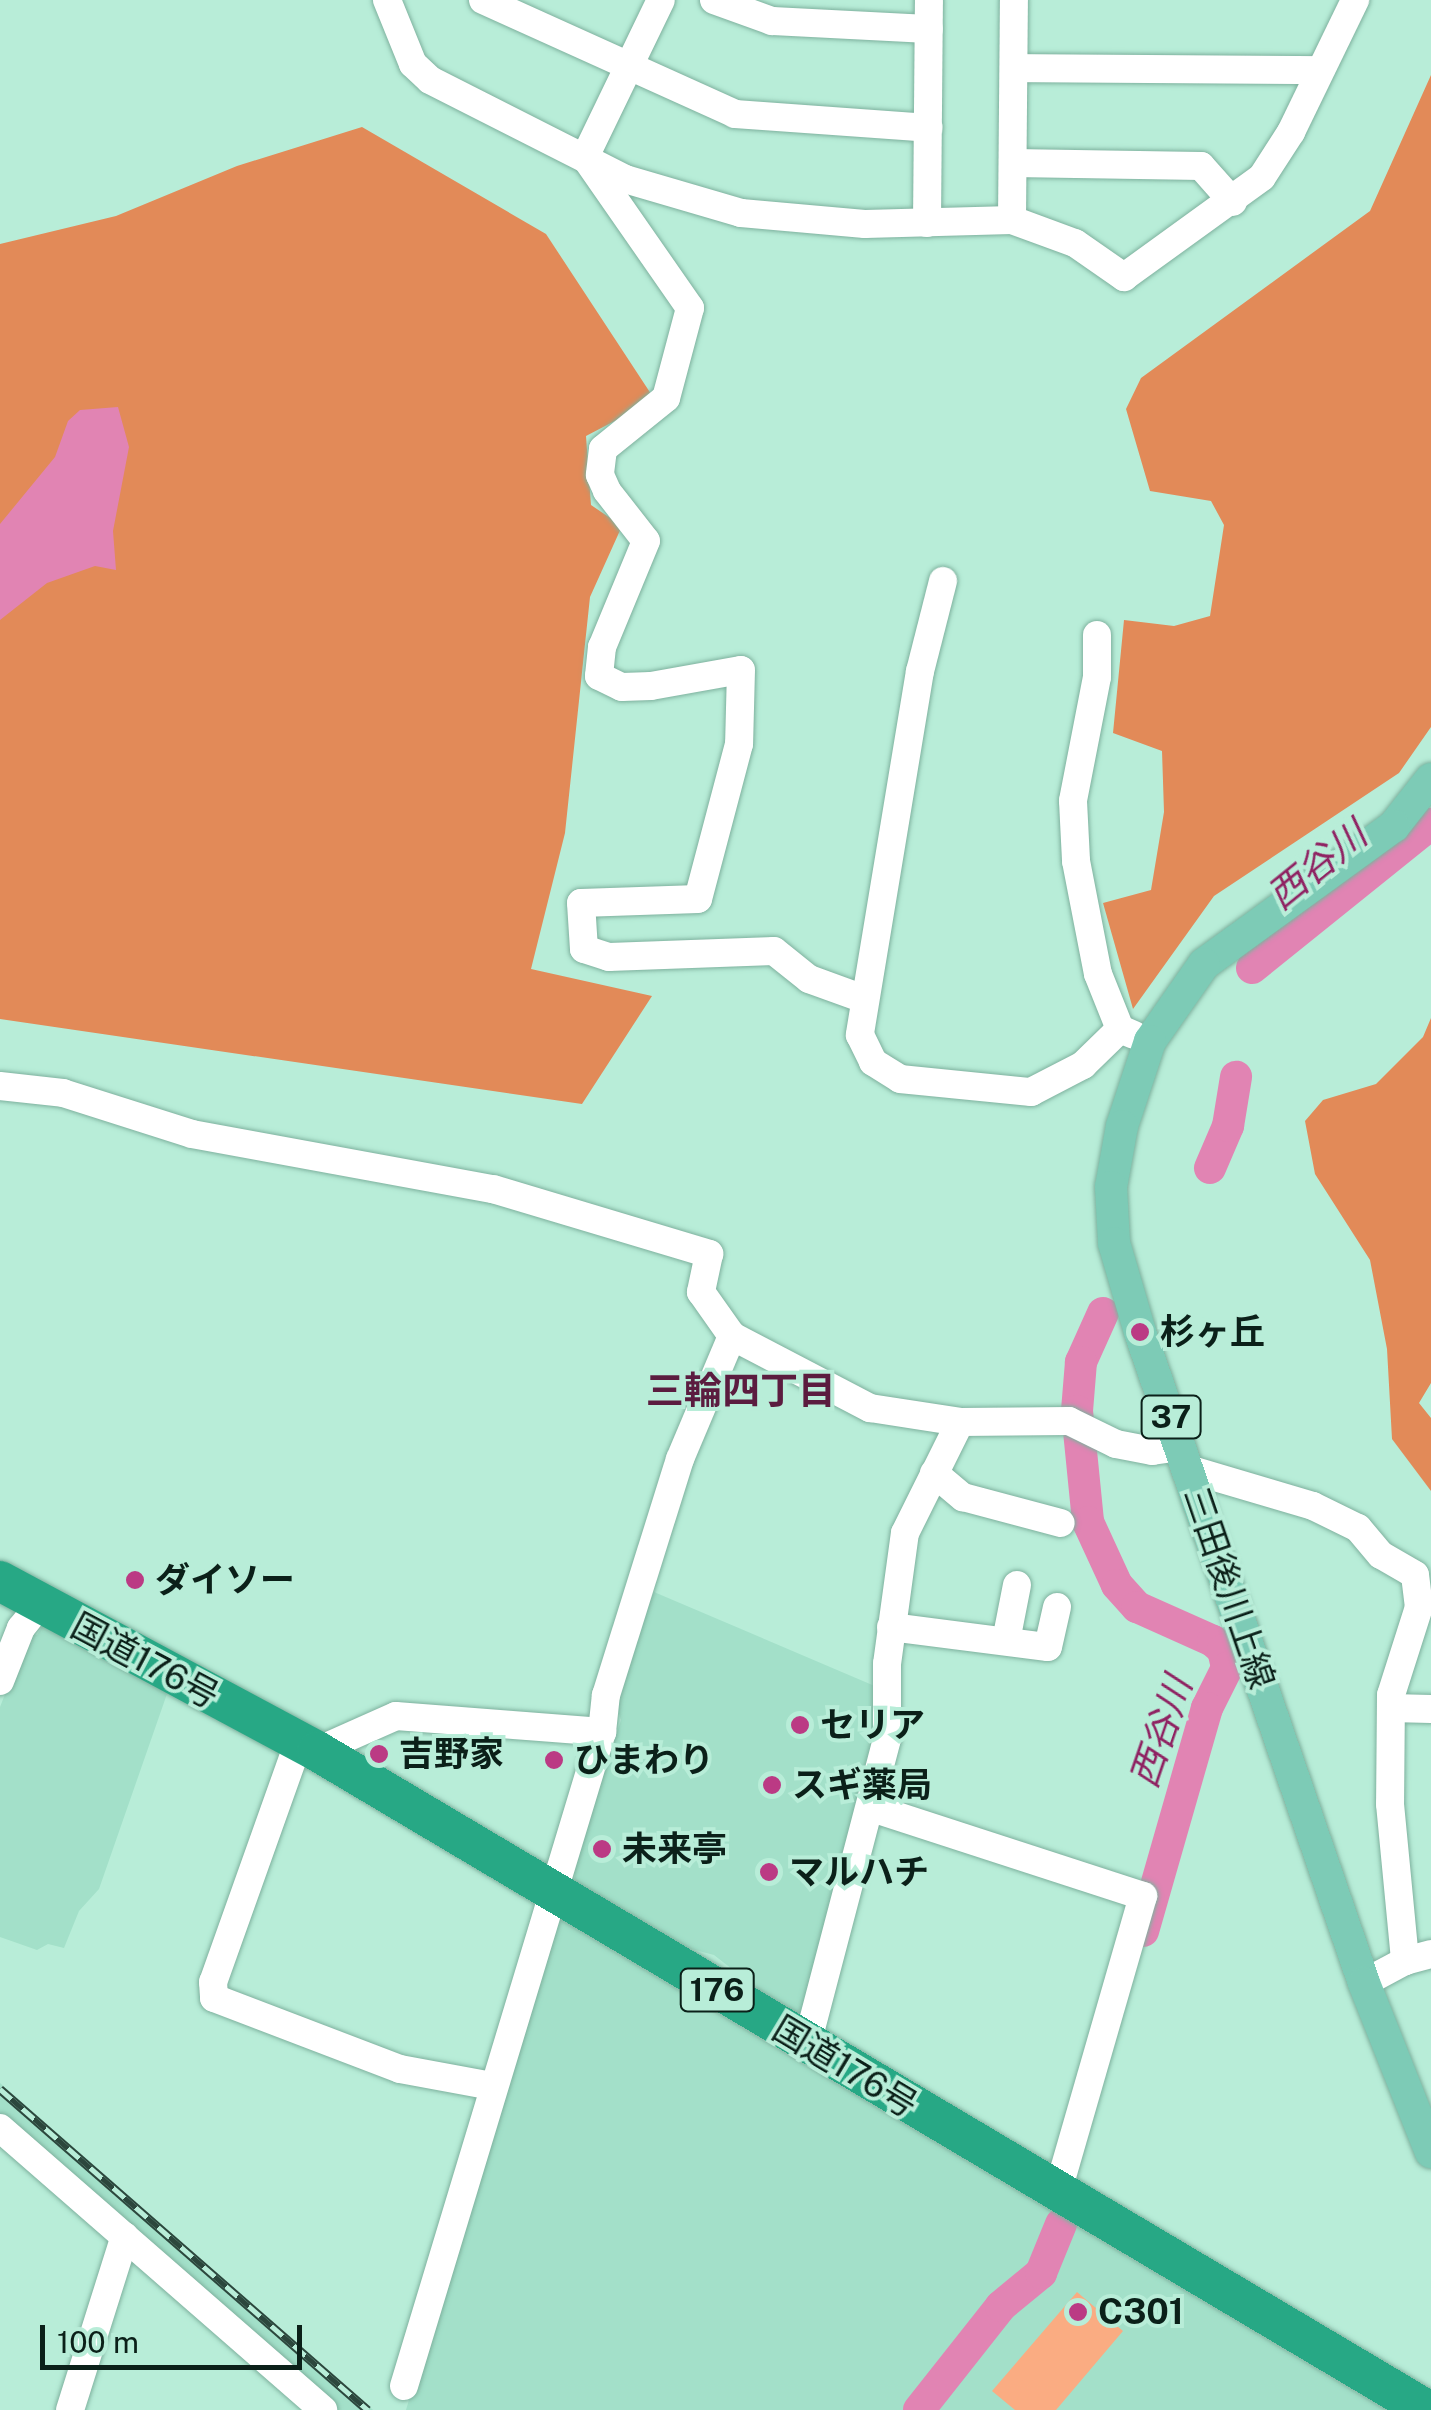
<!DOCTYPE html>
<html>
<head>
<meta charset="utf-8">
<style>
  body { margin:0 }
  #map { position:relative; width:1431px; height:2410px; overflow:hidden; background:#b8edd8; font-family:"Public Sans","Noto Sans JP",sans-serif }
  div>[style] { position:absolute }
  .built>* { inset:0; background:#a3e0c9 }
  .green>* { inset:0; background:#faac82 }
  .forest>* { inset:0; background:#e28a58 }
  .water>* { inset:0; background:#e184b3 }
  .river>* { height:32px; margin:-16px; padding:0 16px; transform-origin:16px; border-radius:16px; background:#e184b3 }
  .roads { filter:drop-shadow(0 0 2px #7eb19e) drop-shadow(0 0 2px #7eb19e) }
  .minor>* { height:28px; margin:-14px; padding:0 14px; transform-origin:14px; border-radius:14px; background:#fff }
  .major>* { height:32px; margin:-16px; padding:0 16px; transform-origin:16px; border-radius:16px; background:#7dcbb6 }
  .highway>* { height:40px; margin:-20px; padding:0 20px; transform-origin:20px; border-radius:20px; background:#27a885 }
  .rail>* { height:9px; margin-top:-4.5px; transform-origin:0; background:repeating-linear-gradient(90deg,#b8edd8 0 15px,#2c473d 0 30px); box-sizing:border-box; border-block:2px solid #2c473d }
  .dots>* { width:28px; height:28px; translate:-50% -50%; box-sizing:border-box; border:5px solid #b8edd8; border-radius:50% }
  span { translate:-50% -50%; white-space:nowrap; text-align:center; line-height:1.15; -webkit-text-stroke:8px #b8edd8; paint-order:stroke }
  .shield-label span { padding:2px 8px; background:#b8edd8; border:2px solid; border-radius:8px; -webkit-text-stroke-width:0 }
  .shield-label { font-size:32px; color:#0b2019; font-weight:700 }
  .poi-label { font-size:35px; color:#0b2019; font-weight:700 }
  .left { translate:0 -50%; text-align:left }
  .street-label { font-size:35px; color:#0b2019 }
  .water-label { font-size:38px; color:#8f2262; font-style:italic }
  .neighbourhood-label { font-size:38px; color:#5b1c3f; font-weight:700 }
  .scale { position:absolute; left:40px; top:2325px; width:262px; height:45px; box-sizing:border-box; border:5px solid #0b2019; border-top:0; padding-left:12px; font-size:30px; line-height:35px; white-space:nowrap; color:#0b2019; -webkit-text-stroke:8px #b8edd8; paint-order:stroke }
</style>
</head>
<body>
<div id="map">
  <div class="built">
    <i style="clip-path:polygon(654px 1592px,877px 1687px,877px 1745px,804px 2025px,714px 1955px,684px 1947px,577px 1886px,573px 1869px,621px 1720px,614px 1698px,620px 1672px)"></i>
    <i style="clip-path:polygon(45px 1622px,168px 1691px,99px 1889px,79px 1911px,64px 1948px,48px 1944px,37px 1950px,0 1937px,0 1707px,29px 1633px,37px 1635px)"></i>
    <i style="clip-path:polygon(554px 1916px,1386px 2410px,406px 2410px)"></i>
    <i style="clip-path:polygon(0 2083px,373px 2410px,338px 2410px,0 2121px)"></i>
  </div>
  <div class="green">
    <i style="clip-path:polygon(1077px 2292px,1123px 2331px,1056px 2410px,1015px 2410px,992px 2391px)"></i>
  </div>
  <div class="forest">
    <i style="clip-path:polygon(1431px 75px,1431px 727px,1399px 773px,1214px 896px,1133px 1009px,1103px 903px,1151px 890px,1164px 812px,1162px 751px,1113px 733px,1124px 620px,1174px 626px,1210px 616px,1224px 525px,1211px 501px,1150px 491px,1126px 409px,1141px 378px,1370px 211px)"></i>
    <i style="clip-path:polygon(362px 127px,546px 234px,655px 400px,586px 436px,591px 505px,622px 526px,590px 597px,565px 833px,531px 969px,652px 996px,582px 1104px,0 1019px,0 244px,116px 216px,237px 166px)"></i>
    <i style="clip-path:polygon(1431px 1018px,1431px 1383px,1419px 1403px,1431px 1418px,1431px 1491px,1392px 1439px,1387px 1349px,1370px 1260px,1315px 1174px,1305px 1121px,1323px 1100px,1376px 1084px,1423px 1037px)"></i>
  </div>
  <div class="water">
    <i style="clip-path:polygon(118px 407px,129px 447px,113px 531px,116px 570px,95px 566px,47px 583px,0 620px,0 524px,55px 457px,68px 421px,80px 410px)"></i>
  </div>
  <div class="river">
    <i style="left:1252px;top:968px;width:230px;rotate:-38.8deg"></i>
    <i style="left:1210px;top:1168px;width:46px;rotate:-66.8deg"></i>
    <i style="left:1228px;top:1126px;width:50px;rotate:-80.7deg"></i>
    <i style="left:1103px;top:1313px;width:54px;rotate:114.2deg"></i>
    <i style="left:1081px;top:1362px;width:49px;rotate:94.7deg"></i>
    <i style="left:1077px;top:1411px;width:112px;rotate:84.3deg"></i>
    <i style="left:1088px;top:1522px;width:69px;rotate:65.3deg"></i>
    <i style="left:1117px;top:1585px;width:30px;rotate:48deg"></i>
    <i style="left:1137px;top:1607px;width:83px;rotate:24.1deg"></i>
    <i style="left:1213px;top:1641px;width:13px;rotate:42deg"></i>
    <i style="left:1223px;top:1650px;width:18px;rotate:77deg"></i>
    <i style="left:1227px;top:1668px;width:45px;rotate:116.6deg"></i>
    <i style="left:1207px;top:1708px;width:232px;rotate:106deg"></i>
    <i style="left:919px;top:2410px;width:132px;rotate:-51.7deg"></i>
    <i style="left:1001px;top:2306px;width:52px;rotate:-39.5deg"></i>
    <i style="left:1041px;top:2273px;width:53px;rotate:-67.8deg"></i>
  </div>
  <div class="roads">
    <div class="minor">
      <i style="left:387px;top:0;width:69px;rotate:67.9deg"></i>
      <i style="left:413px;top:64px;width:23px;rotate:43deg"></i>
      <i style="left:430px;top:80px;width:219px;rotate:26.9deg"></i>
      <i style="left:625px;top:179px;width:121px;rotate:16.3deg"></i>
      <i style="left:741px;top:213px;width:124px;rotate:5.1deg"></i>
      <i style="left:865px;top:224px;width:147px;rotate:-1.6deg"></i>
      <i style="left:1012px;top:220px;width:67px;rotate:20.1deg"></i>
      <i style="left:1075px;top:243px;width:60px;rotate:34.8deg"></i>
      <i style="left:1124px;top:277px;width:170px;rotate:-35.9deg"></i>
      <i style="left:1262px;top:177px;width:54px;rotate:-57.2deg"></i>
      <i style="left:1291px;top:132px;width:147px;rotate:-64.1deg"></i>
      <i style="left:483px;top:0;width:277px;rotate:24.3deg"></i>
      <i style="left:735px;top:114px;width:194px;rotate:4.1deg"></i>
      <i style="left:714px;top:0;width:62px;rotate:19.9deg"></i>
      <i style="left:772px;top:21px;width:157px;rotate:2.9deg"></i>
      <i style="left:1014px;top:68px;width:305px;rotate:0.4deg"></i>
      <i style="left:585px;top:157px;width:184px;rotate:55.2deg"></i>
      <i style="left:690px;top:308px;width:93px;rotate:104.9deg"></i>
      <i style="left:666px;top:398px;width:81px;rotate:141deg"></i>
      <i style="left:603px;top:449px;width:26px;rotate:97deg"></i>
      <i style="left:600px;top:475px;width:17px;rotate:66deg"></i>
      <i style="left:607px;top:491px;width:63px;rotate:52deg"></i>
      <i style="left:646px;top:541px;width:115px;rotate:112.5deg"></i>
      <i style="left:602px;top:647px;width:29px;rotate:96deg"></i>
      <i style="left:599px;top:676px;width:25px;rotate:26deg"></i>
      <i style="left:622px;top:687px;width:29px;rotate:-2deg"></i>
      <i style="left:651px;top:686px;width:91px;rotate:-10.1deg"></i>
      <i style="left:741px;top:670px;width:74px;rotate:91.5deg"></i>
      <i style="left:739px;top:744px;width:160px;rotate:104.8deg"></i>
      <i style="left:698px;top:899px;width:117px;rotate:178deg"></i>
      <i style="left:581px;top:903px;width:46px;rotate:86.3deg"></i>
      <i style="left:584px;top:949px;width:26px;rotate:18deg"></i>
      <i style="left:609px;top:957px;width:165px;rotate:-2.1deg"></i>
      <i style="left:774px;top:951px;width:45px;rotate:38.7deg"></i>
      <i style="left:809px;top:979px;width:59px;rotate:20deg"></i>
      <i style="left:585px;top:157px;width:174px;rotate:-64.2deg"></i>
      <i style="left:1013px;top:163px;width:188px;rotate:0.9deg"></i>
      <i style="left:1201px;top:166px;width:48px;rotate:48.4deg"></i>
      <i style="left:1012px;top:220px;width:220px;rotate:-89.5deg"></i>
      <i style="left:927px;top:223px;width:223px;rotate:-89.5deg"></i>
      <i style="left:943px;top:581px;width:93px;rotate:104.3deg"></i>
      <i style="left:920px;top:671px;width:369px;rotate:99.4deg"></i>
      <i style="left:860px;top:1035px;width:30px;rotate:64deg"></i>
      <i style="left:873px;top:1062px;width:32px;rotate:32deg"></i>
      <i style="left:900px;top:1079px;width:132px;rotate:5.7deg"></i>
      <i style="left:1031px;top:1092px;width:59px;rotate:-27.4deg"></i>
      <i style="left:1083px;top:1065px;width:52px;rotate:-44.2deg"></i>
      <i style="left:1097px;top:635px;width:42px;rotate:90deg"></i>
      <i style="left:1097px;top:677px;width:126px;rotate:101deg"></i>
      <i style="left:1073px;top:801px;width:60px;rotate:87.1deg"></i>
      <i style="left:1076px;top:861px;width:115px;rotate:79deg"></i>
      <i style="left:1098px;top:974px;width:59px;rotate:68.2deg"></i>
      <i style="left:1120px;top:1029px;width:15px;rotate:23deg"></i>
      <i style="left:0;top:1086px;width:63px;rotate:6.3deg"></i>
      <i style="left:63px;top:1093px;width:135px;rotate:17.6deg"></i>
      <i style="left:192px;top:1134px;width:306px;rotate:10.4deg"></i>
      <i style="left:493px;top:1189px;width:226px;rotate:16.7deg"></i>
      <i style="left:709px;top:1254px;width:39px;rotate:102deg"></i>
      <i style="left:701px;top:1292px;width:54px;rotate:54.8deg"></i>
      <i style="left:732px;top:1336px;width:156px;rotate:27.6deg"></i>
      <i style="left:870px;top:1408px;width:91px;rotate:8.8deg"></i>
      <i style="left:960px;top:1422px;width:109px;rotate:-0.5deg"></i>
      <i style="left:1069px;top:1421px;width:52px;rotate:26.1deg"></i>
      <i style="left:1116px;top:1444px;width:37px;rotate:11deg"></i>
      <i style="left:1152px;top:1451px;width:29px;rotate:-8deg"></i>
      <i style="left:1188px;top:1469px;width:130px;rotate:16.5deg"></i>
      <i style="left:1313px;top:1506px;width:50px;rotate:26.1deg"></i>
      <i style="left:1358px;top:1528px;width:35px;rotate:50deg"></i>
      <i style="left:1381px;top:1555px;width:39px;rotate:30deg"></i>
      <i style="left:1415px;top:1575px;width:32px;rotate:83deg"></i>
      <i style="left:1419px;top:1607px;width:92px;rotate:107.7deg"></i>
      <i style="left:1391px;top:1695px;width:109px;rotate:90.5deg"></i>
      <i style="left:1390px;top:1804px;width:158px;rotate:84.5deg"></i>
      <i style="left:1405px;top:1961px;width:47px;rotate:151.8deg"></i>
      <i style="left:934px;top:1473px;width:38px;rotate:40deg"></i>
      <i style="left:963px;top:1497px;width:101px;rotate:14.9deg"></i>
      <i style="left:891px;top:1627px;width:158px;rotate:7.3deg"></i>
      <i style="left:1048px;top:1647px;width:41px;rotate:-77.3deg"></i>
      <i style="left:1006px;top:1641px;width:57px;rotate:-78.9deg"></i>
      <i style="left:0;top:1681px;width:57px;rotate:-68.4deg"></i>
      <i style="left:21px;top:1628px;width:28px;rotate:-51deg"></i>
      <i style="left:1391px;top:1708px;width:40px;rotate:1.4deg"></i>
      <i style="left:299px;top:1741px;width:256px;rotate:109.6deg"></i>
      <i style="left:213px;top:1982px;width:16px;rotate:86deg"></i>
      <i style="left:214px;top:1998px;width:199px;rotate:20.9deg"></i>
      <i style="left:400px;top:2069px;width:95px;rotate:10.4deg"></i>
      <i style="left:317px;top:1751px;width:86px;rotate:-23.9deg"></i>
      <i style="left:396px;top:1716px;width:207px;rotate:4.4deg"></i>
      <i style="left:872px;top:1808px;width:285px;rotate:18deg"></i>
      <i style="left:1143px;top:1896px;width:310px;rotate:106.1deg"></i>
      <i style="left:1405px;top:1961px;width:27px;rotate:-15deg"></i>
      <i style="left:807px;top:2044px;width:315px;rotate:-75.3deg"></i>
      <i style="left:887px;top:1739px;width:75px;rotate:-90deg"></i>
      <i style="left:887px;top:1664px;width:132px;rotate:-82.2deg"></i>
      <i style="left:905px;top:1533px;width:124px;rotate:-63.6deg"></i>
      <i style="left:0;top:2128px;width:429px;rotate:41.1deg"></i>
      <i style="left:404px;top:2386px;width:683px;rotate:-73.16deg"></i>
      <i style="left:602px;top:1732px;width:37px;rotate:-84deg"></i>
      <i style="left:606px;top:1695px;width:247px;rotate:-72.6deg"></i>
      <i style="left:680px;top:1459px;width:134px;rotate:-67.1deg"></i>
      <i style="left:70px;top:2410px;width:182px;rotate:-72.5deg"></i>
    </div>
    <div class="major">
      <i style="left:1431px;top:779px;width:60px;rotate:128.2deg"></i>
      <i style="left:1394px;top:826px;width:235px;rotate:144deg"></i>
      <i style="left:1204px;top:964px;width:94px;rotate:125deg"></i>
      <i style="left:1150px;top:1041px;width:89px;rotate:108.2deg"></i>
      <i style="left:1122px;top:1126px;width:62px;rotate:100.2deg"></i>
      <i style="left:1111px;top:1187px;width:56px;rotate:86.9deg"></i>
      <i style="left:1114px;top:1243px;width:93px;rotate:73.7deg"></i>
      <i style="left:1140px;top:1332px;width:688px;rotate:71.01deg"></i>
      <i style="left:1364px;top:1983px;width:182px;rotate:68.4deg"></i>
    </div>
    <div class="highway">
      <i style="left:0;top:1581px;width:360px;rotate:28.2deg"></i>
      <i style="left:317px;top:1751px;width:1291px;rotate:30.7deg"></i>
    </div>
  </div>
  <div class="rail">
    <i style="left:0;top:2089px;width:488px;rotate:41.1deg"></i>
  </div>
  <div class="dots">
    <i style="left:1140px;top:1332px;background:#bb3a84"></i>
    <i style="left:135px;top:1580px;background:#bb3a84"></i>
    <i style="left:800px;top:1725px;background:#bb3a84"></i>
    <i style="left:379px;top:1754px;background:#bb3a84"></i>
    <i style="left:554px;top:1760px;background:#bb3a84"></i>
    <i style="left:772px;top:1785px;background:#bb3a84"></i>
    <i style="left:602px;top:1849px;background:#bb3a84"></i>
    <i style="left:769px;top:1872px;background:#bb3a84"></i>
    <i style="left:1078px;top:2312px;background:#bb3a84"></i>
  </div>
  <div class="shield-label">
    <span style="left:1171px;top:1417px">37</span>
    <span style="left:717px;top:1990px">176</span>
  </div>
  <div class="poi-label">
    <span class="left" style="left:1160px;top:1332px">杉ヶ丘</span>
    <span class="left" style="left:155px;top:1580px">ダイソー</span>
    <span class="left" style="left:820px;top:1725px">セリア</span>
    <span class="left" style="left:399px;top:1754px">吉野家</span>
    <span class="left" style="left:574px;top:1760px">ひまわり</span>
    <span class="left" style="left:792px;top:1785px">スギ薬局</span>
    <span class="left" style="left:622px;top:1849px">未来亭</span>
    <span class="left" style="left:789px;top:1872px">マルハチ</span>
    <span class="left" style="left:1098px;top:2312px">C301</span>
  </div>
  <div class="street-label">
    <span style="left:1229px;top:1588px;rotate:71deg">三田後川上線</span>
    <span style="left:145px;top:1661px;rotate:28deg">国道176号</span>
    <span style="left:845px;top:2067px;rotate:31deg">国道176号</span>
  </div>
  <div class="water-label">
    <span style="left:1317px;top:865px;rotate:-39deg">西谷川</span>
    <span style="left:1161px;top:1732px;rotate:-71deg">西谷川</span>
  </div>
  <div class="neighbourhood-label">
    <span style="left:741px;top:1391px">三輪四丁目</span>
  </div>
  <div class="scale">100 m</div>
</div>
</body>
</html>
